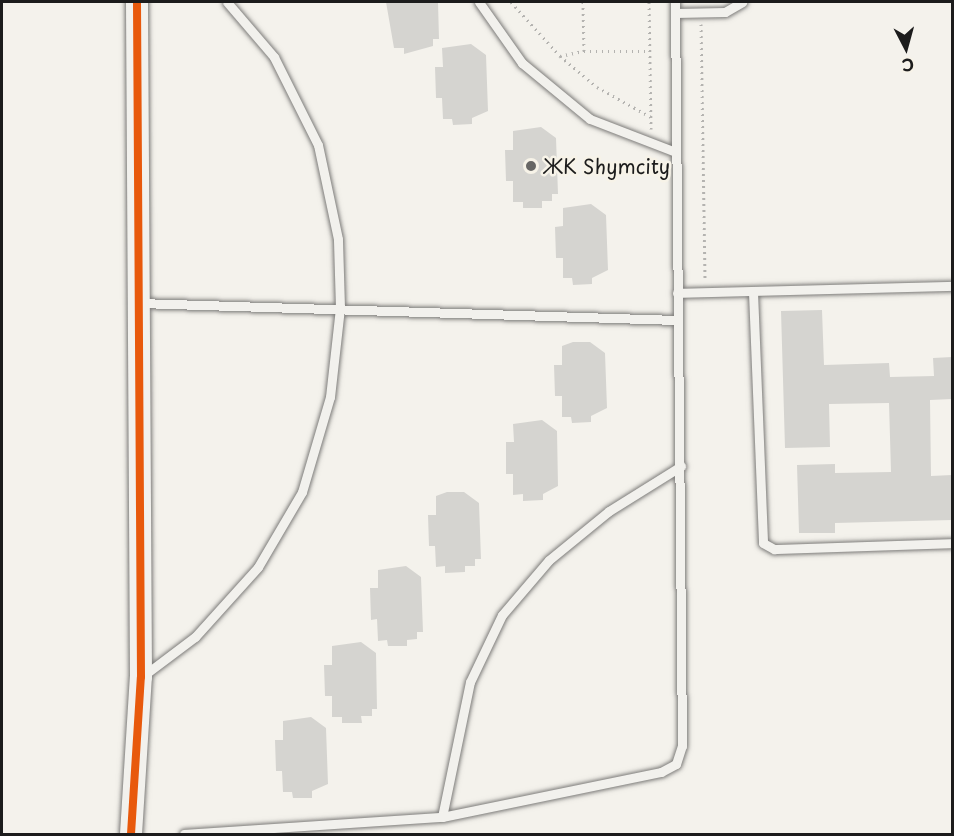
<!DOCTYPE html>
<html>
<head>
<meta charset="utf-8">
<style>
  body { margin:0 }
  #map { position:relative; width:954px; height:836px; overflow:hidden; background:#f4f2ec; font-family:"Playpen Sans",sans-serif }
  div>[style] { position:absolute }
  .building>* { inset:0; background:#d5d4d0 }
  .path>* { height:3px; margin-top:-1.5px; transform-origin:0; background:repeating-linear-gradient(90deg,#b4b3b0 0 1.5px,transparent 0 6px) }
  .roads { filter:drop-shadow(0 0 2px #7d7c7a) drop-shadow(0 0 2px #7d7c7a) }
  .service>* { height:9px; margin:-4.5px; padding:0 4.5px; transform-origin:4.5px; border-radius:4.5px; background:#f2f1ed }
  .tertiary>* { height:22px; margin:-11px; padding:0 11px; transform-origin:11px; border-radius:11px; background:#f2f1ed }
  .cycleway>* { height:8px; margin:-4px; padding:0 4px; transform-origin:4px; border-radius:4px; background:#e8590c }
  .dots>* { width:16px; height:16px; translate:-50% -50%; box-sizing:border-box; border:3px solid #f7f3e8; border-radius:50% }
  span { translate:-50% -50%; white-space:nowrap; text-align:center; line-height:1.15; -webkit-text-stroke:5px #f7f3e8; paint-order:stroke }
  .poi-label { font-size:20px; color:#1c1c1c }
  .left { translate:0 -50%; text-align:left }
  .frame { position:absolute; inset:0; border:3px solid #1c1c1c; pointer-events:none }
  .north { position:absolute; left:876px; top:18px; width:60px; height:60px; -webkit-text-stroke:4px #f7f3e8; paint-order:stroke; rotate:174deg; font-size:16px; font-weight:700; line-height:24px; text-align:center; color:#1c1c1c }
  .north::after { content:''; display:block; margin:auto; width:21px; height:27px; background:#1c1c1c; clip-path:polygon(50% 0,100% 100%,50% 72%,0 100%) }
</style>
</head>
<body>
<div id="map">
  <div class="building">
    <i style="clip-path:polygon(386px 2px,438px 2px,439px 39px,433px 39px,433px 46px,404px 54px,404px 48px,394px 48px)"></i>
    <i style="clip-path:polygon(471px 44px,486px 55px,488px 111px,472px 118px,472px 124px,453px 125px,452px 119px,443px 119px,442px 98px,436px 98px,435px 67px,443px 67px,442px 48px)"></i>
    <i style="clip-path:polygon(541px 127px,556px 138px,558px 194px,552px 194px,552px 201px,542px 201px,542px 208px,523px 208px,523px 202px,513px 202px,513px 181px,506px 181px,505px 150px,513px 150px,513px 131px)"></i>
    <i style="clip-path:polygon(591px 204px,606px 215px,608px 270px,592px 278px,592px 284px,573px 285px,572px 278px,563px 278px,563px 258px,556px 258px,555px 227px,563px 226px,563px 208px)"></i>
    <i style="clip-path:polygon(822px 310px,824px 365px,889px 363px,890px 377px,934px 376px,933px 358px,952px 357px,952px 399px,930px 400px,931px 476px,952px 475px,952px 520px,835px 523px,835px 533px,799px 533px,797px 465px,835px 464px,835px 473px,891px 472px,889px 403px,829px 404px,830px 447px,785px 448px,781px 311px)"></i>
    <i style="clip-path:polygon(573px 342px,590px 342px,605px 353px,607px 408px,591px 416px,591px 422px,572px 423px,571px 417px,562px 417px,562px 396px,555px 396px,554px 365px,562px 365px,562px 346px)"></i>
    <i style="clip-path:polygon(542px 420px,557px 431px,558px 486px,543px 494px,543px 500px,523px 501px,523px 494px,513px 495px,513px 474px,506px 474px,506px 442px,514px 442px,513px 424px)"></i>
    <i style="clip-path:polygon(447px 492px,464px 492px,479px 503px,481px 559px,475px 559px,475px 566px,465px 566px,465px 572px,445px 573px,445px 566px,436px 567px,435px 546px,429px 546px,428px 515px,436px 515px,436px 496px)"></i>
    <i style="clip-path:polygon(406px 566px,421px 577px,423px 632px,417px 632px,417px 639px,407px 640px,407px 646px,388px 646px,387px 640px,378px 641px,377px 619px,371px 620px,370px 588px,378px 588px,378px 570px)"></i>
    <i style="clip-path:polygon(361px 642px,376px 653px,377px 709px,372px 709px,372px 716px,361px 716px,362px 723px,342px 723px,342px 717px,332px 717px,332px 696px,325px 696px,324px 665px,332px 665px,332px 646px)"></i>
    <i style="clip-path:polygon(311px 717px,326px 728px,328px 784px,312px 791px,312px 798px,293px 798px,292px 792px,283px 792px,282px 771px,276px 771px,275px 740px,283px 740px,283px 721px)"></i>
  </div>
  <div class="path">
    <i style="left:511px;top:2px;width:73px;rotate:47.8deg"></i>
    <i style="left:560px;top:56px;width:48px;rotate:40deg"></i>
    <i style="left:597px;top:87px;width:62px;rotate:29.1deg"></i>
    <i style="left:649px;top:2px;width:127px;rotate:89.1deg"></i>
    <i style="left:701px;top:24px;width:255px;rotate:89.1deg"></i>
    <i style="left:584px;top:51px;width:66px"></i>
    <i style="left:560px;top:56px;width:25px;rotate:-12deg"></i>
    <i style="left:584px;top:51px;width:49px;rotate:-91.2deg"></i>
  </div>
  <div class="roads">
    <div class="service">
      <i style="left:479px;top:2px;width:75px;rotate:54.8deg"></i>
      <i style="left:522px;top:63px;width:88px;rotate:39.5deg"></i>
      <i style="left:590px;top:119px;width:89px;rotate:21.1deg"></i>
      <i style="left:675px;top:13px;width:50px;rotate:-1.1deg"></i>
      <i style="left:725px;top:12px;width:20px;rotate:-30deg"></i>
      <i style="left:753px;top:292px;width:251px;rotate:87.7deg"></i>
      <i style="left:763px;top:543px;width:13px;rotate:29deg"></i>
      <i style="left:774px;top:549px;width:178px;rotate:-1.9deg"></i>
      <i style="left:677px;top:293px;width:275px;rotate:-1.5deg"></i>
      <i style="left:139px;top:303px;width:539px;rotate:1.81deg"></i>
      <i style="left:143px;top:676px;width:65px;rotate:-36.9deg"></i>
      <i style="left:195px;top:637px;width:94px;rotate:-48deg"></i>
      <i style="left:258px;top:567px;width:87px;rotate:-59.6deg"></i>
      <i style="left:302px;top:492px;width:99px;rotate:-73.6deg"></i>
      <i style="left:330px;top:397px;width:90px;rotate:-83.6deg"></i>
      <i style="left:340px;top:308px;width:69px;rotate:-91.7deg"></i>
      <i style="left:338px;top:239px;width:96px;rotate:-102deg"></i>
      <i style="left:318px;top:145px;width:98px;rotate:-116.6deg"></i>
      <i style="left:274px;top:57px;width:72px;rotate:-130.5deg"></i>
      <i style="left:442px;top:817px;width:138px;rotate:-78.3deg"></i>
      <i style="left:470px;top:682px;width:74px;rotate:-64.5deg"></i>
      <i style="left:502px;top:615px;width:72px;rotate:-49.5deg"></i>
      <i style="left:549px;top:560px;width:77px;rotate:-39.2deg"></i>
      <i style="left:609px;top:511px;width:85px;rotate:-32deg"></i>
      <i style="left:184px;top:834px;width:259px;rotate:-3.8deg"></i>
      <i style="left:442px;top:817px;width:224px;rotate:-11.6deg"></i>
      <i style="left:661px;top:772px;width:17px;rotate:-28deg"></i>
      <i style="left:676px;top:764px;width:19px;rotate:-72deg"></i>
      <i style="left:682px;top:746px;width:744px;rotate:-90.54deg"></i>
    </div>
    <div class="tertiary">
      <i style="left:131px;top:834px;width:157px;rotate:-86.4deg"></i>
      <i style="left:141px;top:677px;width:675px;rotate:-90.34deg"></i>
    </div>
  </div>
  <div class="cycleway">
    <i style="left:131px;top:834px;width:157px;rotate:-86.4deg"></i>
    <i style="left:141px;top:677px;width:675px;rotate:-90.34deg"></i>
  </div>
  <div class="dots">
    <i style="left:531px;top:166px;background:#686765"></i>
  </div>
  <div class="poi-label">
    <span class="left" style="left:543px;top:166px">ЖК Shymcity</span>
  </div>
  <div class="frame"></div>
  <div class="north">С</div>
</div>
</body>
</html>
